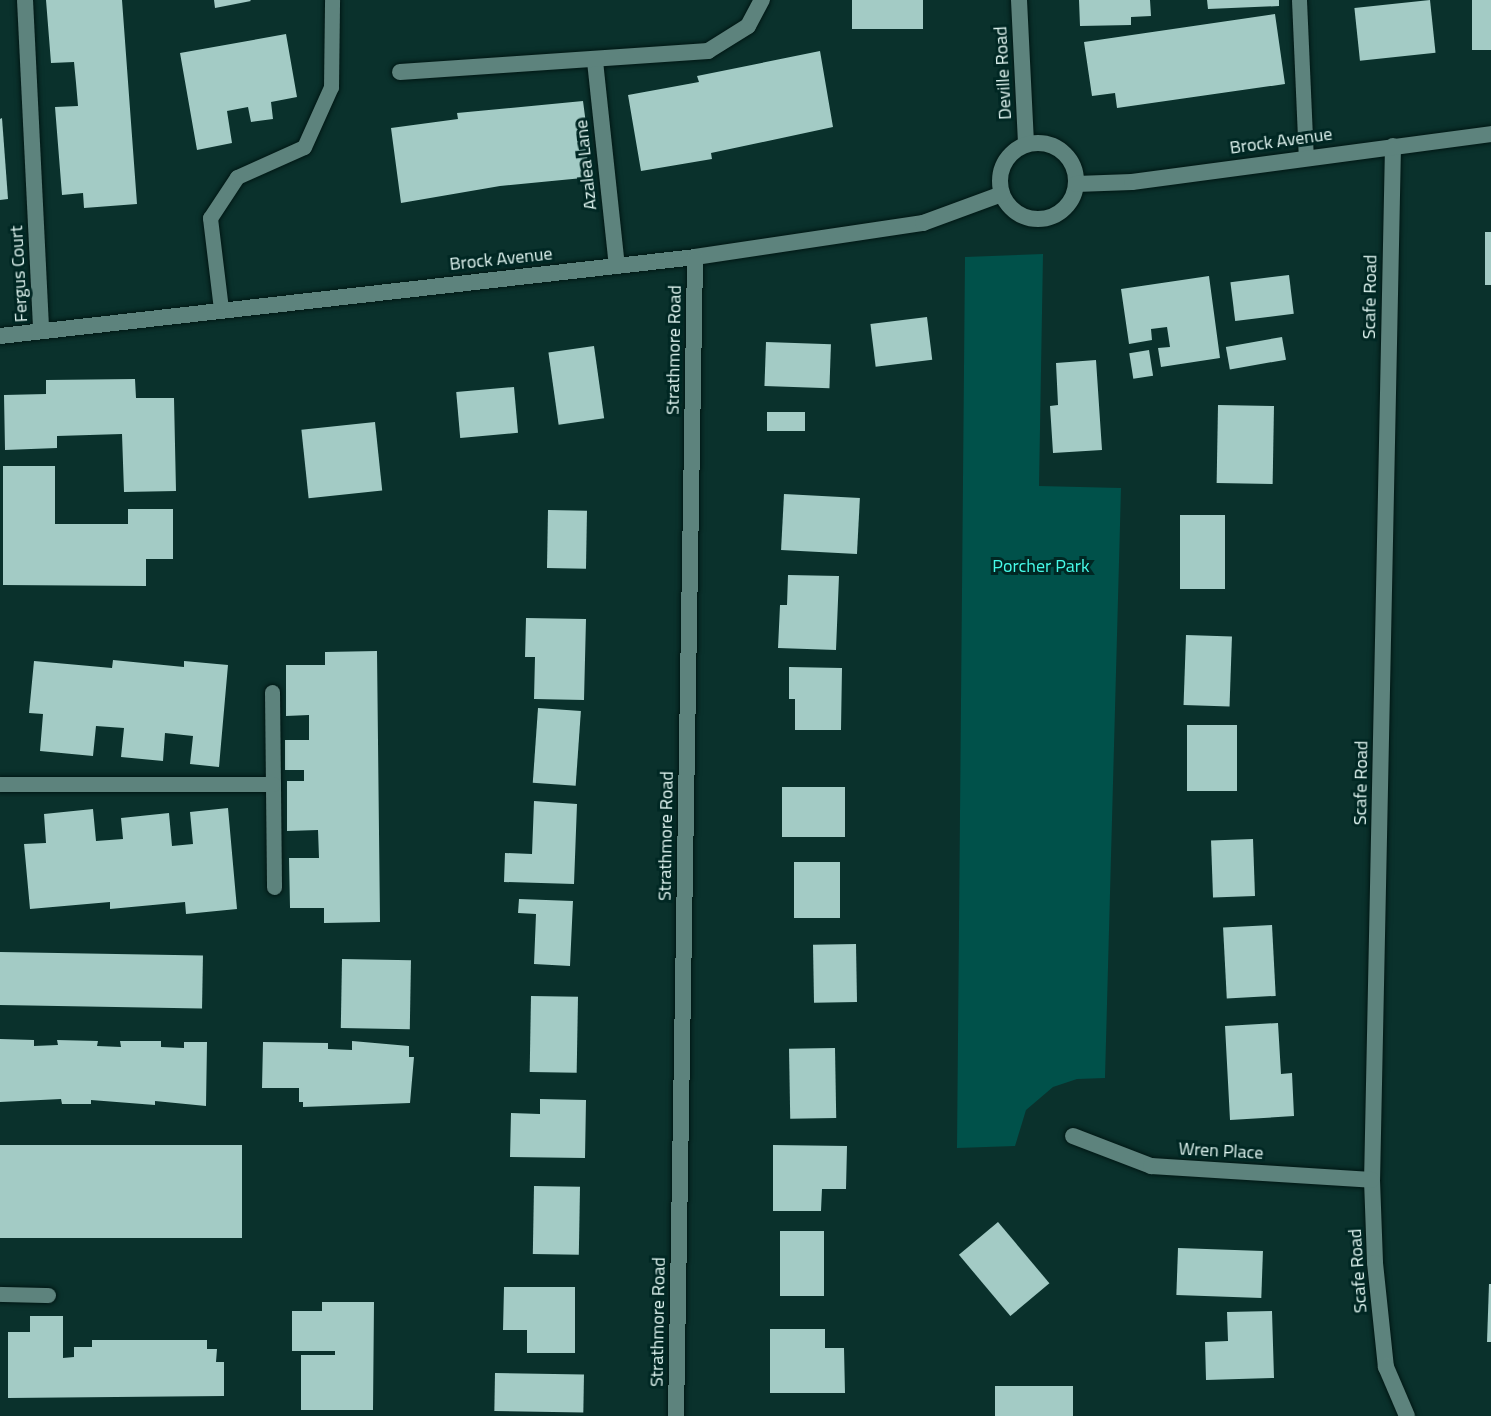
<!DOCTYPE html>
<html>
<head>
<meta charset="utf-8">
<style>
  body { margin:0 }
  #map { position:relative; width:1491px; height:1416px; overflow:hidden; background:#0a312c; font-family:"Titillium Web",sans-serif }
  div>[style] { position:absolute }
  .green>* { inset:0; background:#00514a }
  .building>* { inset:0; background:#a3cbc5; transform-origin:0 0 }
  .roads { filter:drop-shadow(0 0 2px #001714) drop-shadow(0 0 2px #001714) }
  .service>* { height:15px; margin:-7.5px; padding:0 7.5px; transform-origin:7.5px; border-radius:7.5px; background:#5d837d }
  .minor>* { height:16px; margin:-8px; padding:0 8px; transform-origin:8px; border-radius:8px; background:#5d837d }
  .minor>.ring { margin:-8px; padding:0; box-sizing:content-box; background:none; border:16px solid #5d837d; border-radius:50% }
  span { translate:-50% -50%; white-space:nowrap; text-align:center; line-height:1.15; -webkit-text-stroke:6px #002723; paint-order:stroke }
  .street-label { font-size:18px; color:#e1f6f2 }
  .park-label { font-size:18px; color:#46fbe9 }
</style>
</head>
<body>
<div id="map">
  <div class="green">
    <i style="clip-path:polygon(1043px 254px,1039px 486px,1121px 488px,1105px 1078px,1077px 1079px,1053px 1087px,1026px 1110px,1015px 1146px,957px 1148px,965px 257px)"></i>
  </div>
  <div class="building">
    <i style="clip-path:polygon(46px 0,122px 0,137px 204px,84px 208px,83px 193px,62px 195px,55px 107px,78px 106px,76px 83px,74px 62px,51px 63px)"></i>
    <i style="clip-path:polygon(214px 0,250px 0,251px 1px,215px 8px)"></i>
    <i style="left:852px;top:0;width:71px;height:29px"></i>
    <i style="clip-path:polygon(1079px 0,1150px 0,1151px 16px,1131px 17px,1131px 25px,1080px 26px)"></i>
    <i style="clip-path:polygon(1207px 0,1279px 0,1279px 6px,1208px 9px)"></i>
    <i style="left:1430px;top:0;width:53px;height:76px;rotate:84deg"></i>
    <i style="left:1472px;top:0;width:19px;height:50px"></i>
    <i style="clip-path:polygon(1275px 14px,1285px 84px,1117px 108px,1115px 93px,1092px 96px,1084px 42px)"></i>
    <i style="clip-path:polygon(286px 34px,297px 97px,271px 102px,273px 119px,251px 122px,248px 107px,227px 111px,232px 143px,197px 150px,180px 53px)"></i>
    <i style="clip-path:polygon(820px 51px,833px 127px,711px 153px,712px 159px,641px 171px,628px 95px,699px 82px,697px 76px)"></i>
    <i style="clip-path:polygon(583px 101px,593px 177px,500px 186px,401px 203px,391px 128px,458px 119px,457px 113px)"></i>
    <i style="clip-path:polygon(2px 118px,8px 199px,0 200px,0 119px)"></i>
    <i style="left:1485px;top:232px;width:6px;height:53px"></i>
    <i style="left:1289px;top:275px;width:39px;height:59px;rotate:83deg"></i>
    <i style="clip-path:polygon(1209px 276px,1220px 358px,1161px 367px,1158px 348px,1170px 347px,1167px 327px,1151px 329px,1152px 340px,1129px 344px,1121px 289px)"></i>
    <i style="left:927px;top:317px;width:43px;height:57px;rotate:83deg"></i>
    <i style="left:1282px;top:337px;width:23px;height:57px;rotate:80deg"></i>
    <i style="left:766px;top:342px;width:65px;height:44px;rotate:2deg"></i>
    <i style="left:594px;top:346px;width:73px;height:46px;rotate:82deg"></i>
    <i style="left:1149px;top:350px;width:26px;height:20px;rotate:81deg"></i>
    <i style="clip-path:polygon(1096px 360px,1102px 450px,1053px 453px,1050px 406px,1058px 405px,1056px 363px)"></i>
    <i style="clip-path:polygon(135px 379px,136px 398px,174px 398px,176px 491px,124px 492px,122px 434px,57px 436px,57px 448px,5px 450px,4px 395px,46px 394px,46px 380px)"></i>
    <i style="left:514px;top:387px;width:46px;height:58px;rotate:85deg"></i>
    <i style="left:1218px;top:405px;width:56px;height:78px;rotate:1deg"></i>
    <i style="left:767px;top:412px;width:38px;height:19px"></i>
    <i style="left:375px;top:422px;width:69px;height:74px;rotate:84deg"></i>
    <i style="clip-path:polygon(3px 466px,55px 466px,55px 524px,128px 524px,128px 509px,173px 509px,173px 559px,146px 559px,146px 586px,3px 585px)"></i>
    <i style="left:784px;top:494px;width:76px;height:56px;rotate:3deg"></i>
    <i style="left:548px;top:510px;width:39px;height:58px;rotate:1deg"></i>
    <i style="left:1180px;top:515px;width:45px;height:74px"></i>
    <i style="clip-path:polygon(788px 575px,839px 576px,836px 650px,778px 648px,780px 605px,787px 605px)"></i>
    <i style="clip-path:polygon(526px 618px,586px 619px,584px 700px,534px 699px,535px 657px,525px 657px)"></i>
    <i style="left:1186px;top:635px;width:46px;height:70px;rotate:2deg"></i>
    <i style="clip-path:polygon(377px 651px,380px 922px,324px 923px,324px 908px,290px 908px,289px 858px,319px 858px,318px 830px,287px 831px,287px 781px,304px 781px,304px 770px,285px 770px,285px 740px,309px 740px,309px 715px,286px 716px,286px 665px,325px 665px,325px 652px)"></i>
    <i style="clip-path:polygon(113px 660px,184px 667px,184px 661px,228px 665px,219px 767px,190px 764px,193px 736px,165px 733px,163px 761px,121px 757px,124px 728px,96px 726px,93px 756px,40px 751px,43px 714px,29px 713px,34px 661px,112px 668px)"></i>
    <i style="clip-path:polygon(789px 667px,842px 668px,841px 730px,795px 730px,795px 699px,789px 699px)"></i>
    <i style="left:538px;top:708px;width:43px;height:75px;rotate:4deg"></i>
    <i style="left:1187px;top:725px;width:50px;height:66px"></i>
    <i style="left:782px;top:787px;width:63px;height:50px"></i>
    <i style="clip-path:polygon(534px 801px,577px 804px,574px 884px,504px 882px,505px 853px,532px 854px)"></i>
    <i style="clip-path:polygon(228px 808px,237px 909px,186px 914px,185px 902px,110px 909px,110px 902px,30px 909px,24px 844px,46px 843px,44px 814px,93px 809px,96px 841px,123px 839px,121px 818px,169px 813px,172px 846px,193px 844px,190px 812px)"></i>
    <i style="left:1253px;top:839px;width:57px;height:42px;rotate:88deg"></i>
    <i style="left:794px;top:862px;width:46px;height:56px"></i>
    <i style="clip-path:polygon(519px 899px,573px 901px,570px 966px,534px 964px,536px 914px,518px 913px)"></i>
    <i style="left:1272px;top:925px;width:71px;height:49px;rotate:87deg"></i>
    <i style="left:856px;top:944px;width:58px;height:43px;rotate:89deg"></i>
    <i style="left:0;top:952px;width:203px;height:53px;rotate:1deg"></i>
    <i style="left:342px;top:959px;width:69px;height:69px;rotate:1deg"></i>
    <i style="left:531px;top:996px;width:47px;height:76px;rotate:1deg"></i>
    <i style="clip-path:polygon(1278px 1023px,1281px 1074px,1292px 1073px,1294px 1116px,1230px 1120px,1225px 1026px)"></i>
    <i style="clip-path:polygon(0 1039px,34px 1040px,34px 1046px,58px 1045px,57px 1040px,98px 1041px,97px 1046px,121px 1047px,120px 1041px,161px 1041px,161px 1047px,184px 1048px,184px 1042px,207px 1042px,206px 1106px,155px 1101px,155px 1105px,91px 1100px,91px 1104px,62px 1104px,61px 1099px,0 1102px)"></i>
    <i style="clip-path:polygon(352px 1041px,409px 1046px,409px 1057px,414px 1057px,410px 1103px,303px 1107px,303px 1102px,299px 1102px,299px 1088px,262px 1088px,263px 1042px,328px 1043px,328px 1049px,352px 1050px)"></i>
    <i style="left:835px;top:1048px;width:70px;height:46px;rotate:89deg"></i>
    <i style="clip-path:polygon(540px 1099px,586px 1100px,585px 1158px,510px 1157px,511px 1113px,540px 1114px)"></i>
    <i style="left:0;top:1145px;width:242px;height:93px"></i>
    <i style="clip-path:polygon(773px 1145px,847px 1146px,846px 1189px,822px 1189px,821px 1211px,773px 1211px)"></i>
    <i style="left:534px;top:1186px;width:46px;height:68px;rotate:1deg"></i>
    <i style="left:998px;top:1222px;width:80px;height:51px;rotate:50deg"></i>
    <i style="left:780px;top:1231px;width:44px;height:65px"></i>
    <i style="left:1178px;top:1248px;width:85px;height:47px;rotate:2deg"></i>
    <i style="clip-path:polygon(1489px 1284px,1491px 1284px,1491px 1342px,1487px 1342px)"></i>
    <i style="clip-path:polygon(504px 1287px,575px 1287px,575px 1353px,527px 1353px,527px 1330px,503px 1330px)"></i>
    <i style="clip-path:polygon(322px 1302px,374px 1302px,373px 1410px,301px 1410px,301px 1355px,335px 1355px,335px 1351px,292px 1351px,292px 1311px,322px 1311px)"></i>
    <i style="clip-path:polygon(1272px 1311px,1274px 1378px,1206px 1380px,1205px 1342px,1228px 1341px,1227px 1312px)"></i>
    <i style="clip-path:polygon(30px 1316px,63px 1316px,63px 1358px,74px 1357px,74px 1347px,92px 1347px,92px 1340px,207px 1340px,207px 1349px,217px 1349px,216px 1362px,224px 1362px,224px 1396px,8px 1398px,8px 1332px,30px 1332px)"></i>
    <i style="clip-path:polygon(770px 1329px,825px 1329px,825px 1348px,844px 1348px,845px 1393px,770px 1393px)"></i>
    <i style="left:495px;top:1373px;width:89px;height:38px;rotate:1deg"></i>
    <i style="left:1073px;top:1386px;width:30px;height:78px;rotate:90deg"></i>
  </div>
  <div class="roads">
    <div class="service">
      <i style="left:1299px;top:0;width:158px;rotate:87.5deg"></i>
      <i style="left:221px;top:309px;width:92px;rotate:-96.9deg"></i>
      <i style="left:210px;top:218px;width:49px;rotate:-56.6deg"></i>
      <i style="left:237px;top:177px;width:73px;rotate:-24.1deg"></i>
      <i style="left:304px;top:147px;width:66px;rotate:-65.8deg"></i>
      <i style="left:331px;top:87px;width:87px;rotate:-89.3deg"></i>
      <i style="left:272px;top:692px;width:195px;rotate:89.4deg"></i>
      <i style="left:0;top:784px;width:273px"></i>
      <i style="left:0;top:1294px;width:48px;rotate:1.2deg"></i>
    </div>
    <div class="minor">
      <i style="left:25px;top:0;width:331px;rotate:87.2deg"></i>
      <i style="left:1019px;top:0;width:144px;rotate:87.2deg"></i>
      <i style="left:595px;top:61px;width:206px;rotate:83.9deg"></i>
      <i style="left:400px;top:72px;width:309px;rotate:-3.9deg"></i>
      <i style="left:708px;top:51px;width:47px;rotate:-32deg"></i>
      <i style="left:748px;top:26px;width:30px;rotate:-62deg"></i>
      <i class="ring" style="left:1000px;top:143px;width:60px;height:60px"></i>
      <i style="left:1393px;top:146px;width:1034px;rotate:91.16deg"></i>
      <i style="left:1372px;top:1180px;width:83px;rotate:87.9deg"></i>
      <i style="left:1375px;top:1263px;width:105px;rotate:84deg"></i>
      <i style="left:1386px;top:1367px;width:53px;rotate:66.8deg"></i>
      <i style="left:1076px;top:184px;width:56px;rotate:-2deg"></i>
      <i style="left:1132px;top:182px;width:362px;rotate:-7.6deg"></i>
      <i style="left:0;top:336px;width:699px;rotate:-6.48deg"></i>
      <i style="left:695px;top:257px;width:231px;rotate:-8.5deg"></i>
      <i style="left:923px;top:223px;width:84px;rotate:-20.2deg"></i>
      <i style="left:1073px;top:1136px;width:84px;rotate:21deg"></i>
      <i style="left:1151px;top:1166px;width:221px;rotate:3.6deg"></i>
      <i style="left:676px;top:1416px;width:1159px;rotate:-89.06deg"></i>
    </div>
  </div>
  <div class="street-label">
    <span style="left:1003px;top:73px;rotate:-93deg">Deville Road</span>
    <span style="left:1281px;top:141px;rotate:-8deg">Brock Avenue</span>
    <span style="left:586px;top:165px;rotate:-96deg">Azalea Lane</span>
    <span style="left:501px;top:259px;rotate:-6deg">Brock Avenue</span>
    <span style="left:19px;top:274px;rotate:-93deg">Fergus Court</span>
    <span style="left:1370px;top:297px;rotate:-89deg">Scafe Road</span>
    <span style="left:674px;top:350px;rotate:-89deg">Strathmore Road</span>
    <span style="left:1361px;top:783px;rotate:-89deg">Scafe Road</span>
    <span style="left:666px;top:836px;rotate:-89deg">Strathmore Road</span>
    <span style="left:1221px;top:1151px;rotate:3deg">Wren Place</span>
    <span style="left:1358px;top:1271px;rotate:-94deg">Scafe Road</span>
    <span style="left:658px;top:1322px;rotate:-89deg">Strathmore Road</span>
  </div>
  <div class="park-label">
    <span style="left:1041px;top:566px">Porcher Park</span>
  </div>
</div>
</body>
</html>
